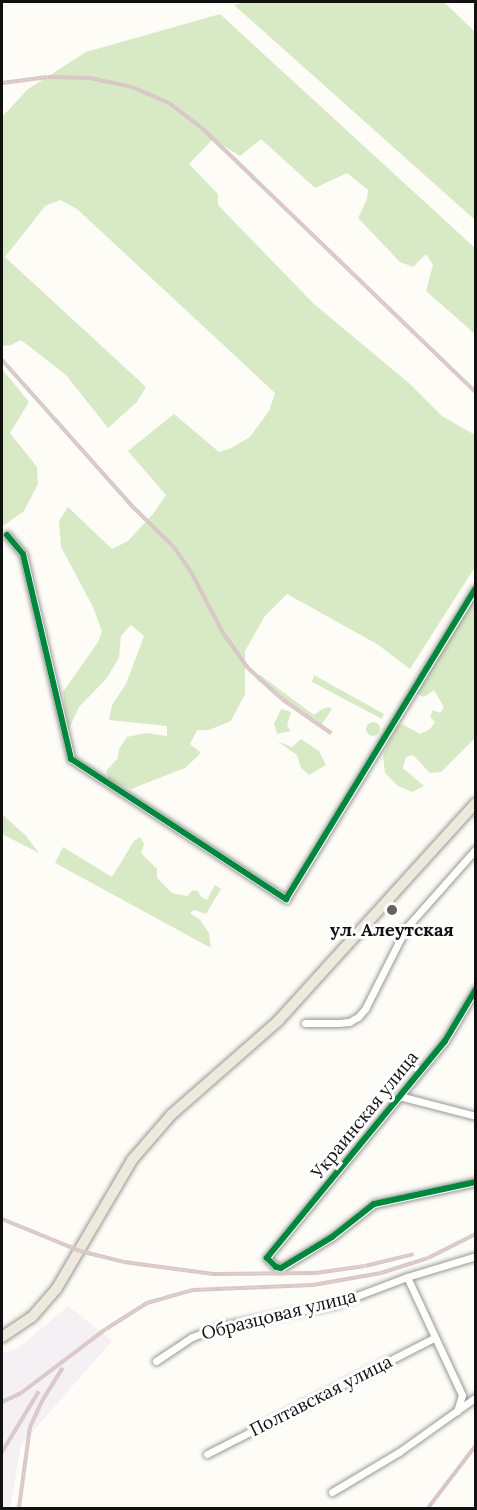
<!DOCTYPE html>
<html>
<head>
<meta charset="utf-8">
<style>
  body { margin:0 }
  #map { position:relative; width:477px; height:1510px; overflow:hidden; background:#fdfcf7; font-family:Lora,serif }
  div>[style] { position:absolute }
  .industrial>* { inset:0; background:#f5f0f3 }
  .forest>* { inset:0; background:#d8eac5 }
  .round { border-radius:50% }
  .roads { filter:drop-shadow(0 0 2px #979795) drop-shadow(0 0 2px #979795) }
  .minor>* { height:7px; margin:-3.5px; padding:0 3.5px; transform-origin:3.5px; border-radius:3.5px; background:#fffffe }
  .primary>* { height:10px; margin:-5px; padding:0 5px; transform-origin:5px; border-radius:5px; background:#ede9dc }
  .rail>* { height:4px; margin-top:-2px; transform-origin:0; background:repeating-linear-gradient(90deg,#fff 0 4.5px,#d9c6c7 0 9px); box-sizing:border-box; border-block:2px solid #d9c6c7 }
  .cycleway>* { height:6px; margin:-3px; padding:0 3px; transform-origin:3px; border-radius:3px; background:#00873e }
  .dots>* { width:16px; height:16px; translate:-50% -50%; box-sizing:border-box; border:3px solid #fff; border-radius:50% }
  span { translate:-50% -50%; white-space:nowrap; text-align:center; line-height:1.15; -webkit-text-stroke:6px #fff; paint-order:stroke }
  .poi-label { font-size:18px; color:#111; font-weight:700 }
  .street-label { font-size:18px; color:#111 }
  .frame { position:absolute; inset:0; border:3px solid #111; pointer-events:none }
</style>
</head>
<body>
<div id="map">
  <div class="industrial">
    <i style="clip-path:polygon(68px 1306px,112px 1341px,21px 1445px,10px 1508px,2px 1508px,2px 1354px,20px 1347px)"></i>
  </div>
  <div class="forest">
    <i style="clip-path:polygon(247px 2px,444px 2px,475px 32px,475px 220px,234px 5px)"></i>
    <i style="clip-path:polygon(220px 14px,475px 248px,475px 334px,426px 291px,433px 265px,426px 254px,413px 267px,400px 262px,358px 218px,367px 199px,368px 190px,347px 173px,315px 188px,261px 139px,240px 156px,213px 139px,189px 164px,218px 194px,218px 205px,314px 304px,410px 384px,442px 416px,475px 435px,475px 567px,410px 669px,377px 644px,287px 594px,265px 616px,245px 651px,245px 694px,231px 721px,209px 730px,197px 730px,190px 744px,201px 753px,185px 768px,131px 789px,109px 780px,106px 771px,118px 758px,119px 749px,127px 737px,146px 733px,167px 736px,167px 726px,109px 720px,112px 705px,126px 684px,144px 636px,131px 625px,121px 636px,119px 658px,106px 679px,79px 707px,68px 731px,63px 692px,98px 642px,102px 632px,93px 607px,61px 547px,59px 521px,68px 507px,112px 549px,128px 541px,153px 514px,166px 495px,128px 451px,174px 414px,219px 452px,229px 449px,250px 437px,269px 411px,275px 393px,77px 209px,60px 200px,45px 206px,5px 257px,146px 387px,137px 402px,108px 428px,66px 375px,21px 340px,11px 345px,2px 346px,2px 117px,28px 89px,86px 52px)"></i>
    <i style="clip-path:polygon(2px 369px,29px 402px,10px 433px,37px 467px,38px 484px,24px 511px,2px 527px)"></i>
    <i style="clip-path:polygon(475px 593px,475px 738px,441px 772px,430px 773px,413px 755px,406px 757px,403px 768px,424px 786px,412px 792px,398px 786px,385px 773px,383px 755px,397px 726px,402px 724px,420px 734px,430px 729px,435px 722px,430px 717px,433px 710px,440px 713px,444px 707px,434px 690px,424px 697px,417px 694px)"></i>
    <i style="clip-path:polygon(260px 675px,314px 715px,322px 709px,329px 707px,332px 709px,322px 724px,257px 680px)"></i>
    <i style="clip-path:polygon(314px 675px,384px 714px,382px 719px,312px 682px)"></i>
    <i style="clip-path:polygon(281px 709px,291px 712px,287px 726px,291px 731px,277px 734px,274px 724px)"></i>
    <i class="round" style="left:366px;top:722px;width:14px;height:14px"></i>
    <i style="clip-path:polygon(301px 739px,319px 751px,326px 765px,309px 775px,301px 768px,297px 755px,277px 741px,292px 747px)"></i>
    <i style="clip-path:polygon(2px 814px,26px 836px,39px 853px,2px 834px)"></i>
    <i style="clip-path:polygon(140px 837px,144px 844px,141px 853px,157px 869px,157px 878px,172px 893px,187px 896px,193px 890px,198px 891px,201px 897px,207px 900px,215px 885px,221px 889px,206px 914px,194px 910px,190px 913px,200px 920px,209px 933px,211px 948px,55px 863px,63px 847px,112px 877px,134px 841px)"></i>
  </div>
  <div class="roads">
    <div class="minor">
      <i style="left:7px;top:535px;width:25px;rotate:50deg"></i>
      <i style="left:23px;top:554px;width:211px;rotate:76.8deg"></i>
      <i style="left:71px;top:759px;width:257px;rotate:33.1deg"></i>
      <i style="left:286px;top:899px;width:364px;rotate:-58.6deg"></i>
      <i style="left:476px;top:989px;width:61px;rotate:120.8deg"></i>
      <i style="left:445px;top:1041px;width:281px;rotate:129.4deg"></i>
      <i style="left:267px;top:1258px;width:13px;rotate:45deg"></i>
      <i style="left:276px;top:1267px;width:5px;rotate:11deg"></i>
      <i style="left:281px;top:1268px;width:60px;rotate:-31.3deg"></i>
      <i style="left:332px;top:1237px;width:53px;rotate:-38.2deg"></i>
      <i style="left:374px;top:1204px;width:104px;rotate:-12.2deg"></i>
      <i style="left:305px;top:1023px;width:33px"></i>
      <i style="left:338px;top:1023px;width:11px;rotate:-5deg"></i>
      <i style="left:349px;top:1022px;width:10px;rotate:-29deg"></i>
      <i style="left:358px;top:1017px;width:11px;rotate:-49deg"></i>
      <i style="left:365px;top:1009px;width:91px;rotate:-63.2deg"></i>
      <i style="left:406px;top:928px;width:106px;rotate:-48.5deg"></i>
      <i style="left:399px;top:1096px;width:80px;rotate:14.6deg"></i>
      <i style="left:407px;top:1277px;width:130px;rotate:65deg"></i>
      <i style="left:462px;top:1395px;width:17px;rotate:107deg"></i>
      <i style="left:156px;top:1361px;width:43px;rotate:-33.7deg"></i>
      <i style="left:192px;top:1337px;width:33px;rotate:-20deg"></i>
      <i style="left:223px;top:1326px;width:115px;rotate:-11deg"></i>
      <i style="left:336px;top:1304px;width:76px;rotate:-20.8deg"></i>
      <i style="left:407px;top:1277px;width:72px;rotate:-16.9deg"></i>
      <i style="left:207px;top:1454px;width:255px;rotate:-27.1deg"></i>
      <i style="left:332px;top:1492px;width:78px;rotate:-30.8deg"></i>
      <i style="left:399px;top:1452px;width:95px;rotate:-35.5deg"></i>
    </div>
    <div class="primary">
      <i style="left:2px;top:1337px;width:36px;rotate:-34deg"></i>
      <i style="left:32px;top:1317px;width:38px;rotate:-49deg"></i>
      <i style="left:57px;top:1288px;width:148px;rotate:-59.6deg"></i>
      <i style="left:132px;top:1160px;width:60px;rotate:-49.1deg"></i>
      <i style="left:171px;top:1115px;width:144px;rotate:-41.3deg"></i>
      <i style="left:279px;top:1020px;width:293px;rotate:-47.8deg"></i>
    </div>
  </div>
  <div class="rail">
    <i style="left:2px;top:83px;width:46px;rotate:-7.4deg"></i>
    <i style="left:48px;top:77px;width:42px;rotate:1.4deg"></i>
    <i style="left:90px;top:78px;width:43px;rotate:12.1deg"></i>
    <i style="left:132px;top:87px;width:40px;rotate:23.4deg"></i>
    <i style="left:169px;top:103px;width:41px;rotate:37.1deg"></i>
    <i style="left:202px;top:128px;width:381px;rotate:44deg"></i>
    <i style="left:2px;top:360px;width:197px;rotate:48.3deg"></i>
    <i style="left:133px;top:507px;width:57px;rotate:44.3deg"></i>
    <i style="left:174px;top:547px;width:30px;rotate:56deg"></i>
    <i style="left:191px;top:572px;width:69px;rotate:62.3deg"></i>
    <i style="left:223px;top:633px;width:43px;rotate:54.5deg"></i>
    <i style="left:248px;top:668px;width:46px;rotate:42.4deg"></i>
    <i style="left:282px;top:699px;width:60px;rotate:34.8deg"></i>
    <i style="left:2px;top:1219px;width:84px;rotate:22.3deg"></i>
    <i style="left:80px;top:1251px;width:45px;rotate:14deg"></i>
    <i style="left:124px;top:1262px;width:90px;rotate:7.7deg"></i>
    <i style="left:213px;top:1274px;width:103px;rotate:-0.6deg"></i>
    <i style="left:316px;top:1273px;width:49px;rotate:-8.1deg"></i>
    <i style="left:365px;top:1266px;width:50px;rotate:-13.8deg"></i>
    <i style="left:2px;top:1402px;width:21px;rotate:-25deg"></i>
    <i style="left:21px;top:1393px;width:106px;rotate:-37deg"></i>
    <i style="left:106px;top:1329px;width:49px;rotate:-32.4deg"></i>
    <i style="left:147px;top:1303px;width:48px;rotate:-15.8deg"></i>
    <i style="left:193px;top:1290px;width:120px;rotate:-2.4deg"></i>
    <i style="left:313px;top:1285px;width:69px;rotate:-10deg"></i>
    <i style="left:381px;top:1273px;width:49px;rotate:-17.7deg"></i>
    <i style="left:428px;top:1258px;width:54px;rotate:-26.6deg"></i>
    <i style="left:2px;top:1452px;width:71px;rotate:-58.8deg"></i>
    <i style="left:19px;top:1508px;width:82px;rotate:-82.3deg"></i>
    <i style="left:30px;top:1427px;width:29px;rotate:-65deg"></i>
    <i style="left:42px;top:1401px;width:39px;rotate:-58deg"></i>
    <i style="left:428px;top:1508px;width:79px;rotate:-52.7deg"></i>
  </div>
  <div class="cycleway">
    <i style="left:7px;top:535px;width:25px;rotate:50deg"></i>
    <i style="left:23px;top:554px;width:211px;rotate:76.8deg"></i>
    <i style="left:71px;top:759px;width:257px;rotate:33.1deg"></i>
    <i style="left:286px;top:899px;width:364px;rotate:-58.6deg"></i>
    <i style="left:476px;top:989px;width:61px;rotate:120.8deg"></i>
    <i style="left:445px;top:1041px;width:281px;rotate:129.4deg"></i>
    <i style="left:267px;top:1258px;width:13px;rotate:45deg"></i>
    <i style="left:276px;top:1267px;width:5px;rotate:11deg"></i>
    <i style="left:281px;top:1268px;width:60px;rotate:-31.3deg"></i>
    <i style="left:332px;top:1237px;width:53px;rotate:-38.2deg"></i>
    <i style="left:374px;top:1204px;width:104px;rotate:-12.2deg"></i>
  </div>
  <div class="dots">
    <i style="left:392px;top:910px;background:#646362"></i>
  </div>
  <div class="poi-label">
    <span style="left:392px;top:930px">ул. Алеутская</span>
  </div>
  <div class="street-label">
    <span style="left:365px;top:1115px;rotate:-51deg">Украинская улица</span>
    <span style="left:279px;top:1315px;rotate:-14deg">Образцовая улица</span>
    <span style="left:321px;top:1396px;rotate:-27deg">Полтавская улица</span>
  </div>
  <div class="frame"></div>
</div>
</body>
</html>
